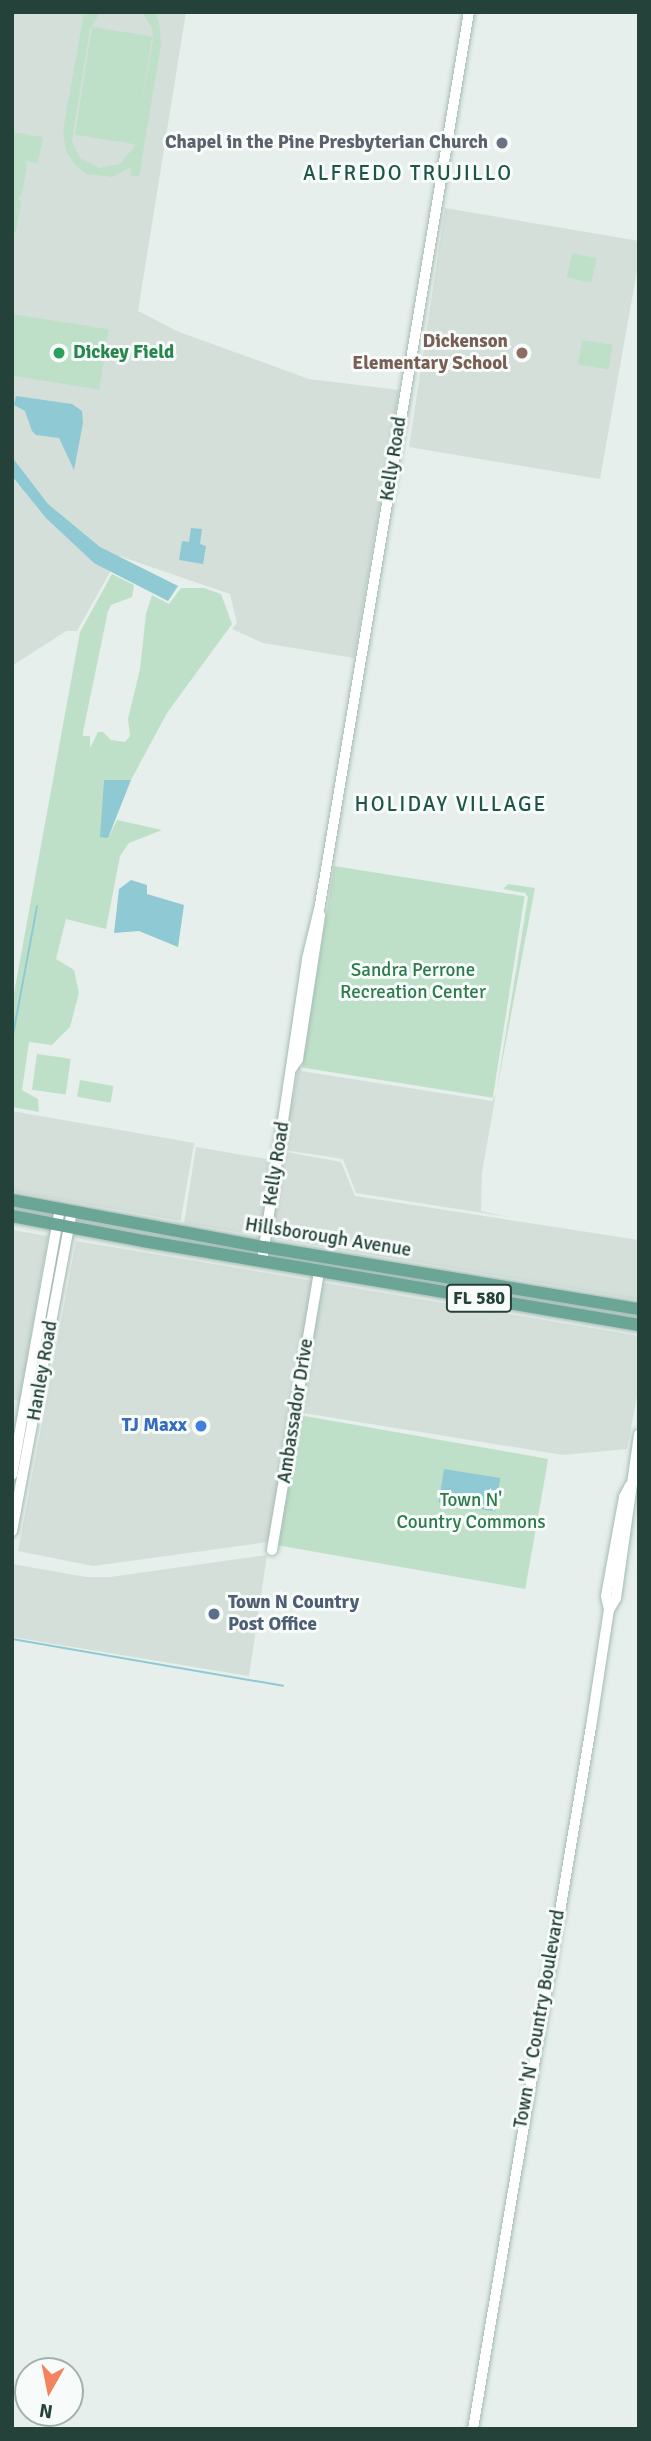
<!DOCTYPE html>
<html>
<head>
<meta charset="utf-8">
<style>
  body { margin:0 }
  #map { position:relative; width:651px; height:2441px; overflow:hidden; background:#e6efeb; font-family:Signika,sans-serif }
  div>[style] { position:absolute }
  .built>* { inset:0; background:#d4dfda; transform-origin:0 0 }
  .green>* { inset:0; background:#bfe0c8; transform-origin:0 0 }
  .water>* { inset:0; background:#8ec9d4; transform-origin:0 0 }
  .stream>* { height:2px; margin:-1px; padding:0 1px; transform-origin:1px; border-radius:1px; background:#8ec9d4 }
  .roads { filter:drop-shadow(0 0 2px #a4bbb3) drop-shadow(0 0 2px #a4bbb3) }
  .secondary>* { height:10px; margin:-5px; padding:0 5px; transform-origin:5px; border-radius:5px; background:#fff }
  .primary>* { height:12px; margin:-6px; padding:0 6px; transform-origin:6px; border-radius:6px; background:#6aa596 }
  .dots>* { width:19px; height:19px; translate:-50% -50%; box-sizing:border-box; border:4px solid #f7fbf9; border-radius:50% }
  span { translate:-50% -50%; white-space:nowrap; text-align:center; line-height:1.15; -webkit-text-stroke:6px #f7fbf9; paint-order:stroke }
  .shield-label span { padding:2px 5px; background:#f7fbf9; border:2px solid; border-radius:5px; -webkit-text-stroke-width:0 }
  .shield-label { font-size:18px; color:#24423a; font-weight:700 }
  .worship-label { font-size:19px; color:#5b616d; font-weight:700 }
  .right { translate:-100% -50%; text-align:right }
  .education-label { font-size:19px; color:#785e54; font-weight:700 }
  .leisure-label { font-size:19px; color:#27864d; font-weight:700 }
  .left { translate:0 -50%; text-align:left }
  .street-label { font-size:19px; color:#24423a }
  .park-label { font-size:19px; color:#2d7a4b }
  .shop-label { font-size:19px; color:#366cbe; font-weight:700 }
  .service-label { font-size:19px; color:#4e5e75; font-weight:700 }
  .neighbourhood-label { font-size:21px; color:#1f5548; letter-spacing:2px }
  .frame { position:absolute; inset:0; border:14px solid #24423a; pointer-events:none }
  .north { position:absolute; left:14px; top:2357px; width:70px; height:70px; box-sizing:border-box; background:#f7fbf9; border:2px solid #a3b1ad; border-radius:50%; rotate:189deg; font-size:19px; font-weight:700; line-height:28px; text-align:center; color:#24423a }
  .north::after { content:''; display:block; margin:auto; width:24px; height:32px; background:#f4845f; clip-path:polygon(50% 0,100% 100%,50% 72%,0 100%) }
</style>
</head>
<body>
<div id="map">
  <div class="built">
    <i style="clip-path:polygon(12px 12px,186px 12px,138px 311px,179px 332px,309px 379px,399px 390px,354px 658px,263px 643px,232px 629px,237px 623px,230px 594px,119px 556px,77px 631px,66px 631px,12px 666px)"></i>
    <i style="clip-path:polygon(445px 208px,639px 241px,639px 259px,600px 479px,409px 447px)"></i>
    <i style="clip-path:polygon(299px 1065px,301px 1071px,492px 1101px,496px 1094px,482px 1172px,481px 1211px,514px 1218px,356px 1193px,343px 1159px,283px 1150px)"></i>
    <i style="left:12px;top:1111px;width:185px;height:79px;rotate:10deg"></i>
    <i style="clip-path:polygon(196px 1147px,267px 1159px,287px 1152px,341px 1162px,355px 1196px,639px 1240px,639px 1300px,184px 1223px)"></i>
    <i style="clip-path:polygon(12px 1230px,48px 1236px,20px 1401px,12px 1399px)"></i>
    <i style="clip-path:polygon(76px 1241px,639px 1336px,639px 1386px,627px 1449px,563px 1455px,291px 1411px,268px 1542px,93px 1566px,18px 1551px)"></i>
    <i style="clip-path:polygon(267px 1555px,249px 1676px,12px 1637px,12px 1564px,86px 1577px,110px 1577px)"></i>
  </div>
  <div class="green">
    <i style="clip-path:polygon(84px 12px,100px 12px,90px 29px,72px 141px,80px 158px,99px 168px,120px 164px,134px 147px,153px 40px,152px 28px,142px 12px,154px 12px,159px 21px,161px 44px,139px 177px,130px 175px,131px 167px,112px 177px,87px 174px,75px 165px,66px 151px,63px 131px)"></i>
    <i style="left:92px;top:27px;width:61px;height:109px;rotate:9deg"></i>
    <i style="clip-path:polygon(12px 132px,43px 137px,38px 163px,25px 161px,27px 165px,22px 195px,18px 198px,21px 202px,16px 232px,12px 234px,12px 253px)"></i>
    <i style="left:572px;top:253px;width:25px;height:25px;rotate:12deg"></i>
    <i style="left:12px;top:314px;width:98px;height:61px;rotate:9deg"></i>
    <i style="left:582px;top:340px;width:31px;height:25px;rotate:9deg"></i>
    <i style="clip-path:polygon(112px 574px,134px 585px,132px 597px,111px 605px,108px 611px,83px 732px,83px 736px,90px 736px,90px 748px,98px 732px,103px 732px,111px 740px,125px 742px,130px 736px,128px 719px,140px 669px,146px 614px,152px 595px,169px 604px,181px 588px,204px 588px,221px 594px,232px 624px,167px 713px,131px 780px,104px 780px,108px 838px,117px 820px,162px 830px,129px 843px,120px 856px,106px 929px,66px 919px,56px 959px,74px 970px,79px 993px,70px 1027px,52px 1045px,29px 1042px,22px 1090px,38px 1099px,39px 1112px,12px 1107px,12px 1004px,80px 632px)"></i>
    <i style="left:334px;top:866px;width:193px;height:204px;rotate:9deg"></i>
    <i style="clip-path:polygon(508px 884px,535px 888px,496px 1094px,528px 897px,525px 893px,503px 889px)"></i>
    <i style="left:37px;top:1054px;width:34px;height:36px;rotate:8deg"></i>
    <i style="left:80px;top:1080px;width:34px;height:17px;rotate:10deg"></i>
    <i style="left:299px;top:1415px;width:253px;height:132px;rotate:10deg"></i>
  </div>
  <div class="water">
    <i style="clip-path:polygon(16px 396px,72px 404px,82px 411px,83px 423px,74px 470px,59px 438px,36px 435px,32px 431px,25px 411px,14px 405px)"></i>
    <i style="clip-path:polygon(12px 457px,48px 504px,100px 547px,178px 586px,168px 601px,94px 563px,46px 518px,12px 476px)"></i>
    <i style="clip-path:polygon(191px 528px,202px 529px,200px 544px,206px 546px,203px 564px,179px 560px,182px 541px,189px 542px)"></i>
    <i style="clip-path:polygon(104px 780px,131px 780px,108px 838px,100px 837px)"></i>
    <i style="clip-path:polygon(131px 880px,147px 885px,147px 894px,184px 905px,178px 947px,139px 931px,114px 933px,119px 889px)"></i>
    <i style="left:444px;top:1469px;width:57px;height:34px;rotate:9deg"></i>
  </div>
  <div class="stream">
    <i style="left:12px;top:1040px;width:136px;rotate:-79.4deg"></i>
    <i style="left:12px;top:1639px;width:275px;rotate:9.8deg"></i>
  </div>
  <div class="roads">
    <div class="secondary">
      <i style="left:292px;top:1068px;width:11px;rotate:-56deg"></i>
      <i style="left:298px;top:1059px;width:146px;rotate:-81.3deg"></i>
      <i style="left:262px;top:1261px;width:305px;rotate:-81.5deg"></i>
      <i style="left:307px;top:959px;width:56px;rotate:-76.5deg"></i>
      <i style="left:320px;top:905px;width:905px;rotate:-80.53deg"></i>
      <i style="left:12px;top:1475px;width:270px;rotate:-79.8deg"></i>
      <i style="left:12px;top:1531px;width:326px;rotate:-79.4deg"></i>
      <i style="left:272px;top:1550px;width:282px;rotate:-80.4deg"></i>
      <i style="left:609px;top:1610px;width:14px;rotate:-60deg"></i>
      <i style="left:616px;top:1598px;width:165px;rotate:-82deg"></i>
      <i style="left:473px;top:2429px;width:712px;rotate:-80.46deg"></i>
      <i style="left:591px;top:1727px;width:118px;rotate:-81.3deg"></i>
      <i style="left:609px;top:1610px;width:14px;rotate:-102deg"></i>
      <i style="left:606px;top:1596px;width:101px;rotate:-79.7deg"></i>
      <i style="left:624px;top:1497px;width:13px;rotate:-63deg"></i>
    </div>
    <div class="primary">
      <i style="left:12px;top:1200px;width:256px;rotate:10.6deg"></i>
      <i style="left:264px;top:1247px;width:380px;rotate:9.4deg"></i>
      <i style="left:12px;top:1216px;width:133px;rotate:10.8deg"></i>
      <i style="left:143px;top:1241px;width:503px;rotate:9.61deg"></i>
    </div>
  </div>
  <div class="dots">
    <i style="left:502px;top:143px;background:#6b7280"></i>
    <i style="left:59px;top:353px;background:#2e9e5b"></i>
    <i style="left:522px;top:353px;background:#8d6e63"></i>
    <i style="left:201px;top:1426px;background:#3f7fe0"></i>
    <i style="left:214px;top:1614px;background:#5c6f8a"></i>
  </div>
  <div class="shield-label">
    <span style="left:479px;top:1298px">FL 580</span>
  </div>
  <div class="worship-label">
    <span class="right" style="left:488px;top:143px">Chapel in the Pine Presbyterian Church</span>
  </div>
  <div class="education-label">
    <span class="right" style="left:508px;top:353px">Dickenson<br>Elementary School</span>
  </div>
  <div class="leisure-label">
    <span class="left" style="left:73px;top:353px">Dickey Field</span>
  </div>
  <div class="street-label">
    <span style="left:394px;top:459px;rotate:-81deg">Kelly Road</span>
    <span style="left:277px;top:1164px;rotate:-81deg">Kelly Road</span>
    <span style="left:328px;top:1238px;rotate:9deg">Hillsborough Avenue</span>
    <span style="left:43px;top:1371px;rotate:-80deg">Hanley Road</span>
    <span style="left:296px;top:1411px;rotate:-81deg">Ambassador Drive</span>
    <span style="left:540px;top:2019px;rotate:-80deg">Town 'N' Country Boulevard</span>
  </div>
  <div class="park-label">
    <span style="left:413px;top:982px">Sandra Perrone<br>Recreation Center</span>
    <span style="left:471px;top:1512px">Town N'<br>Country Commons</span>
  </div>
  <div class="shop-label">
    <span class="right" style="left:187px;top:1426px">TJ Maxx</span>
  </div>
  <div class="service-label">
    <span class="left" style="left:228px;top:1614px">Town N Country<br>Post Office</span>
  </div>
  <div class="neighbourhood-label">
    <span style="left:408px;top:173px">ALFREDO TRUJILLO</span>
    <span style="left:451px;top:804px">HOLIDAY VILLAGE</span>
  </div>
  <div class="frame"></div>
  <div class="north">N</div>
</div>
</body>
</html>
